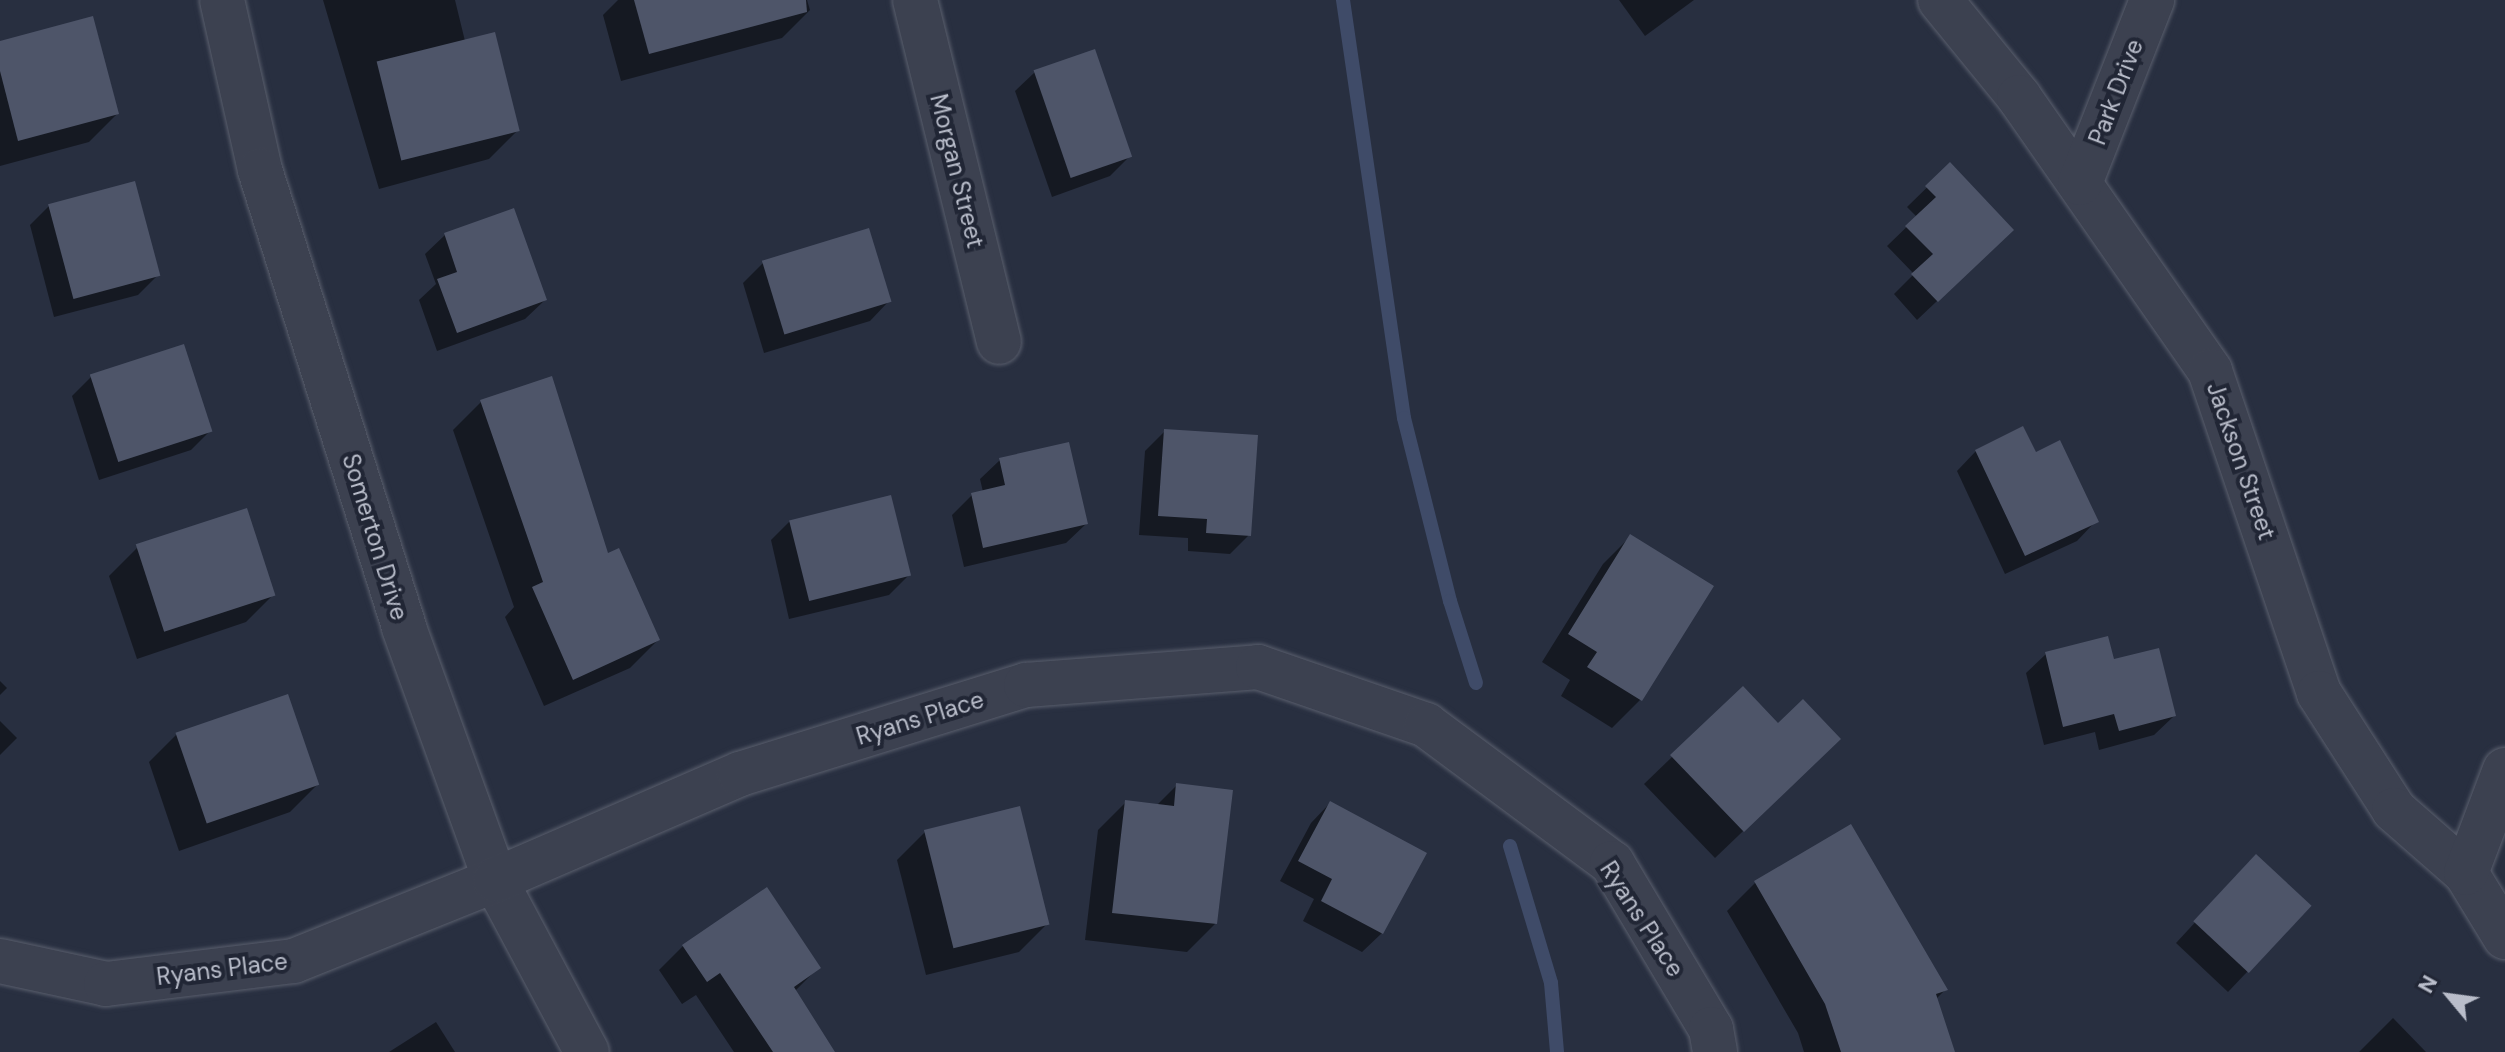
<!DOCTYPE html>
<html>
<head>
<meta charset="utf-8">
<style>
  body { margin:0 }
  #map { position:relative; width:2505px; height:1052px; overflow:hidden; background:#282f40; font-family:"DM Sans",sans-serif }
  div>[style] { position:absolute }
  .shadow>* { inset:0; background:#0007 }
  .stream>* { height:14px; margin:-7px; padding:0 7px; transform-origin:7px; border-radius:7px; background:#3f4b68 }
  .building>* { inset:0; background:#4e5569; transform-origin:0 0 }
  .roads { filter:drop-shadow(0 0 2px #5a5f6d) drop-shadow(0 0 2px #5a5f6d) }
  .minor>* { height:44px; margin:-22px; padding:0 22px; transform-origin:22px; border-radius:22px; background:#3c4150 }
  span { translate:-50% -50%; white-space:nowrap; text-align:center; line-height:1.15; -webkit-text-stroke:8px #212635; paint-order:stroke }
  .street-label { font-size:24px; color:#b9bdca }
  .north { position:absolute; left:2409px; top:956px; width:80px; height:80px; -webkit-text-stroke:6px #212635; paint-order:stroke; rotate:299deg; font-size:22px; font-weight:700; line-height:32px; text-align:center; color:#b9bdca }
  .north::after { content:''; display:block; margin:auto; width:28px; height:36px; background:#b9bdca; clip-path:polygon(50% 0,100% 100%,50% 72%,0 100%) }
</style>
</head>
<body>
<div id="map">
  <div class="shadow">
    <i style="clip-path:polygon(323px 0,455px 0,465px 41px,517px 131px,489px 159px,379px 189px)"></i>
    <i style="clip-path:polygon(618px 0,807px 0,810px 10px,782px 38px,621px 81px,603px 15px)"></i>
    <i style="clip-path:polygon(1619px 0,1694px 0,1645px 36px)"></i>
    <i style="clip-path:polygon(0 43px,117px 114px,89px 142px,0 166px)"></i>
    <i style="clip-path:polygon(1035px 72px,1129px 157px,1110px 176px,1052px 197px,1015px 91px)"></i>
    <i style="clip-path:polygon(1950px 165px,1992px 249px,1917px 320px,1894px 294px,1914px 274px,1887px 246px,1917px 217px,1907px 207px)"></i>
    <i style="clip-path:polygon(49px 206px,157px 276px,138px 295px,54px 317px,30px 225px)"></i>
    <i style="clip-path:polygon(868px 231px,889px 301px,870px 321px,764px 353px,743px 283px,763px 263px)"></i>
    <i style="clip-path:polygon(445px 235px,545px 300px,525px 319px,437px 351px,419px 300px,436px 284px,425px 254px)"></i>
    <i style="clip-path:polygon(92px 376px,211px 430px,191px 450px,99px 480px,72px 396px)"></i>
    <i style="clip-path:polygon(481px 402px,607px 556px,658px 640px,630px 668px,544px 706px,505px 617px,514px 607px,453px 430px)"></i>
    <i style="clip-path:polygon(1165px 431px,1249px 535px,1230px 554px,1188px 551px,1188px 538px,1139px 535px,1145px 451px)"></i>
    <i style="clip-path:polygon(1976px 451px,2096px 521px,2077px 541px,2005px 574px,1957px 471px)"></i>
    <i style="clip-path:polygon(1000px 460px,1086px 524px,1066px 543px,964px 567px,952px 515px,972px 495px,983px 492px,980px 479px)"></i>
    <i style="clip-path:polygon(790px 521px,909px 575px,889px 595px,789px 619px,771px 540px)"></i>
    <i style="clip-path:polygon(1631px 536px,1640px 700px,1612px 728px,1561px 696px,1570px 680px,1542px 662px,1603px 564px)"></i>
    <i style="clip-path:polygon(137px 548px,274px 594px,246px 622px,137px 659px,109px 576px)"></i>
    <i style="clip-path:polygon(2046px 654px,2112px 662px,2174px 716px,2154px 735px,2099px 750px,2095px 732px,2044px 745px,2026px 673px)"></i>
    <i style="clip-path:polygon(0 681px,7px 688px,0 695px)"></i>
    <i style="clip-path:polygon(0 721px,17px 738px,0 755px)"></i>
    <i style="clip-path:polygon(1778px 726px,1811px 766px,1715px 858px,1644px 784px,1672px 757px)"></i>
    <i style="clip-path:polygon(177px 734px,318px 784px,290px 812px,179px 851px,149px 762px)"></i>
    <i style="clip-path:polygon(1177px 785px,1215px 924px,1187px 952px,1085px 940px,1098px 830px,1126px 802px,1156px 806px)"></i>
    <i style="clip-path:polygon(1330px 803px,1382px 933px,1362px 952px,1303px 921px,1314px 899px,1280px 881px,1311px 823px)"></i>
    <i style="clip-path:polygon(1850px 827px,1945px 990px,1936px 999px,1953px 1052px,1804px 1052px,1798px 1033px,1727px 911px,1755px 883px)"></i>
    <i style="clip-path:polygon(925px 832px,1047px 924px,1019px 952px,926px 975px,897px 860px)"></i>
    <i style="clip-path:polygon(2237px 877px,2247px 972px,2228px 992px,2176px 943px)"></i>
    <i style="clip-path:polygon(766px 890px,818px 968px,794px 992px,833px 1052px,734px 1052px,696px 995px,682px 1004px,659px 970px,683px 946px)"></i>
    <i style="clip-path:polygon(2393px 1018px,2426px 1052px,2359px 1052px)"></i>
    <i style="clip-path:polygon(436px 1022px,455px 1052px,389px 1052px)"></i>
  </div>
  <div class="stream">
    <i style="left:1343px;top:0;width:422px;rotate:81.7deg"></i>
    <i style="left:1404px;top:418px;width:189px;rotate:75.9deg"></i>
    <i style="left:1450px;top:601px;width:86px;rotate:72.4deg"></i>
    <i style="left:1510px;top:846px;width:143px;rotate:73.3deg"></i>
    <i style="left:1551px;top:983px;width:69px;rotate:85deg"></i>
  </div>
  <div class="building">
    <i style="clip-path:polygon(634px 0,806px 0,807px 12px,649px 54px)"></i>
    <i style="clip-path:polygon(93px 16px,119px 114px,18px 141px,0 71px,0 41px)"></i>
    <i style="left:495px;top:32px;width:102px;height:122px;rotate:76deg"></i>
    <i style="left:1095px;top:49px;width:114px;height:65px;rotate:71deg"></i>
    <i style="clip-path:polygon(1950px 162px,2014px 230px,1938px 302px,1911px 274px,1933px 254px,1905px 226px,1936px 197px,1925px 186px)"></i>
    <i style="left:135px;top:181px;width:98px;height:90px;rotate:75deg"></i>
    <i style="clip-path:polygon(514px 208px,547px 300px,457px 333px,437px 279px,457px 272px,444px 233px)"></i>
    <i style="left:869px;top:228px;width:77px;height:112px;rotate:73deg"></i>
    <i style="left:184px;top:344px;width:92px;height:99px;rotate:72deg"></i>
    <i style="clip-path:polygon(552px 376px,608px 553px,619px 548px,660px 640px,573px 680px,532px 587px,543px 582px,480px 400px)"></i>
    <i style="clip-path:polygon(2023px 426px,2036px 452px,2060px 440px,2099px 522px,2025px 556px,1975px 450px)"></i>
    <i style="clip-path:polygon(1164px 429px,1258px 435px,1251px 536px,1206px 533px,1207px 519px,1158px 516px)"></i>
    <i style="clip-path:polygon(1069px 442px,1088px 524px,983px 548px,971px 493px,1005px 485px,999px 458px)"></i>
    <i style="left:891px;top:495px;width:83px;height:105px;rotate:76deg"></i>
    <i style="left:247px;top:508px;width:92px;height:117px;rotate:72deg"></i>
    <i style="clip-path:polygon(1630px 534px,1714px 586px,1642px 701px,1587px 667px,1597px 652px,1568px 634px)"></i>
    <i style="clip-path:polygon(2108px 636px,2114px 659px,2159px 648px,2176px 716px,2119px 731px,2114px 714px,2063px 727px,2045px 652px)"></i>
    <i style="clip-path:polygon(1743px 686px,1778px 723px,1803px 699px,1841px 739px,1744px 832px,1670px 755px)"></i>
    <i style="left:288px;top:694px;width:96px;height:119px;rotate:71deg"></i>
    <i style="clip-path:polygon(1176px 783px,1233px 790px,1217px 924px,1112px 913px,1125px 800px,1174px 806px)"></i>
    <i style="clip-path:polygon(1330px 801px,1427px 853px,1383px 934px,1321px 901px,1332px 879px,1298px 861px)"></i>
    <i style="left:1020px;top:806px;width:122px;height:99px;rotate:76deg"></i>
    <i style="clip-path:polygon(1851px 824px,1948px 990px,1936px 994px,1955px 1052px,1841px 1052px,1825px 1004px,1754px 881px)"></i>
    <i style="left:2256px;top:854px;width:76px;height:92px;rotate:43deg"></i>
    <i style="clip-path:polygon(767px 887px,821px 968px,794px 987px,835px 1052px,773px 1052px,720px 973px,707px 982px,682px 945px)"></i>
  </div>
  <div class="roads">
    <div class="minor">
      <i style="left:222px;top:0;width:174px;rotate:77.4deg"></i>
      <i style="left:260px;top:170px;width:480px;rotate:72.5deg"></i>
      <i style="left:404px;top:628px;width:268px;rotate:70.1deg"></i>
      <i style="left:495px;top:880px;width:195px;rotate:61.9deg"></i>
      <i style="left:915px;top:0;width:352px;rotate:76.2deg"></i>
      <i style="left:1940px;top:0;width:125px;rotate:50.8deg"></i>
      <i style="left:2019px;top:97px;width:334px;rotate:55.1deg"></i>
      <i style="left:2210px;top:371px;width:340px;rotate:71.3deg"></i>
      <i style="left:2319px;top:693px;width:139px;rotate:57.3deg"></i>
      <i style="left:2394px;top:810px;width:96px;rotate:41.2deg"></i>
      <i style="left:2466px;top:873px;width:75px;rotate:58.6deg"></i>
      <i style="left:2080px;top:183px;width:197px;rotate:-68.5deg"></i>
      <i style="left:2466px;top:873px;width:110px;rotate:-69.3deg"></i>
      <i style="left:0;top:961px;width:108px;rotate:12.2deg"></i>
      <i style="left:106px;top:984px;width:189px;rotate:-7deg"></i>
      <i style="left:294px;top:961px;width:217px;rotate:-21.9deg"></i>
      <i style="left:495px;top:880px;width:267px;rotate:-23.4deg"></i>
      <i style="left:740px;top:774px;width:300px;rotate:-17.3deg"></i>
      <i style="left:1026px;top:685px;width:233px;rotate:-4.4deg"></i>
      <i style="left:1258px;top:667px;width:178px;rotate:19deg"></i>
      <i style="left:1426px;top:725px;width:232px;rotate:36.6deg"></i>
      <i style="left:1612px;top:863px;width:193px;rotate:59.2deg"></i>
      <i style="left:1711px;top:1029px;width:23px;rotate:80deg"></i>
    </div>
  </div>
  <div class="street-label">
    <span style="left:2116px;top:92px;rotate:-69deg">Park Drive</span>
    <span style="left:957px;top:171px;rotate:76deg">Morgan Street</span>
    <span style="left:2241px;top:461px;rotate:71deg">Jackson Street</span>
    <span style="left:375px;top:537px;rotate:73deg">Somerton Drive</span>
    <span style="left:920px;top:718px;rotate:-17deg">Ryans Place</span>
    <span style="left:1642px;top:919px;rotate:57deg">Ryans Place</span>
    <span style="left:222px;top:969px;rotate:-7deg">Ryans Place</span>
  </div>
  <div class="north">N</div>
</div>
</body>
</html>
